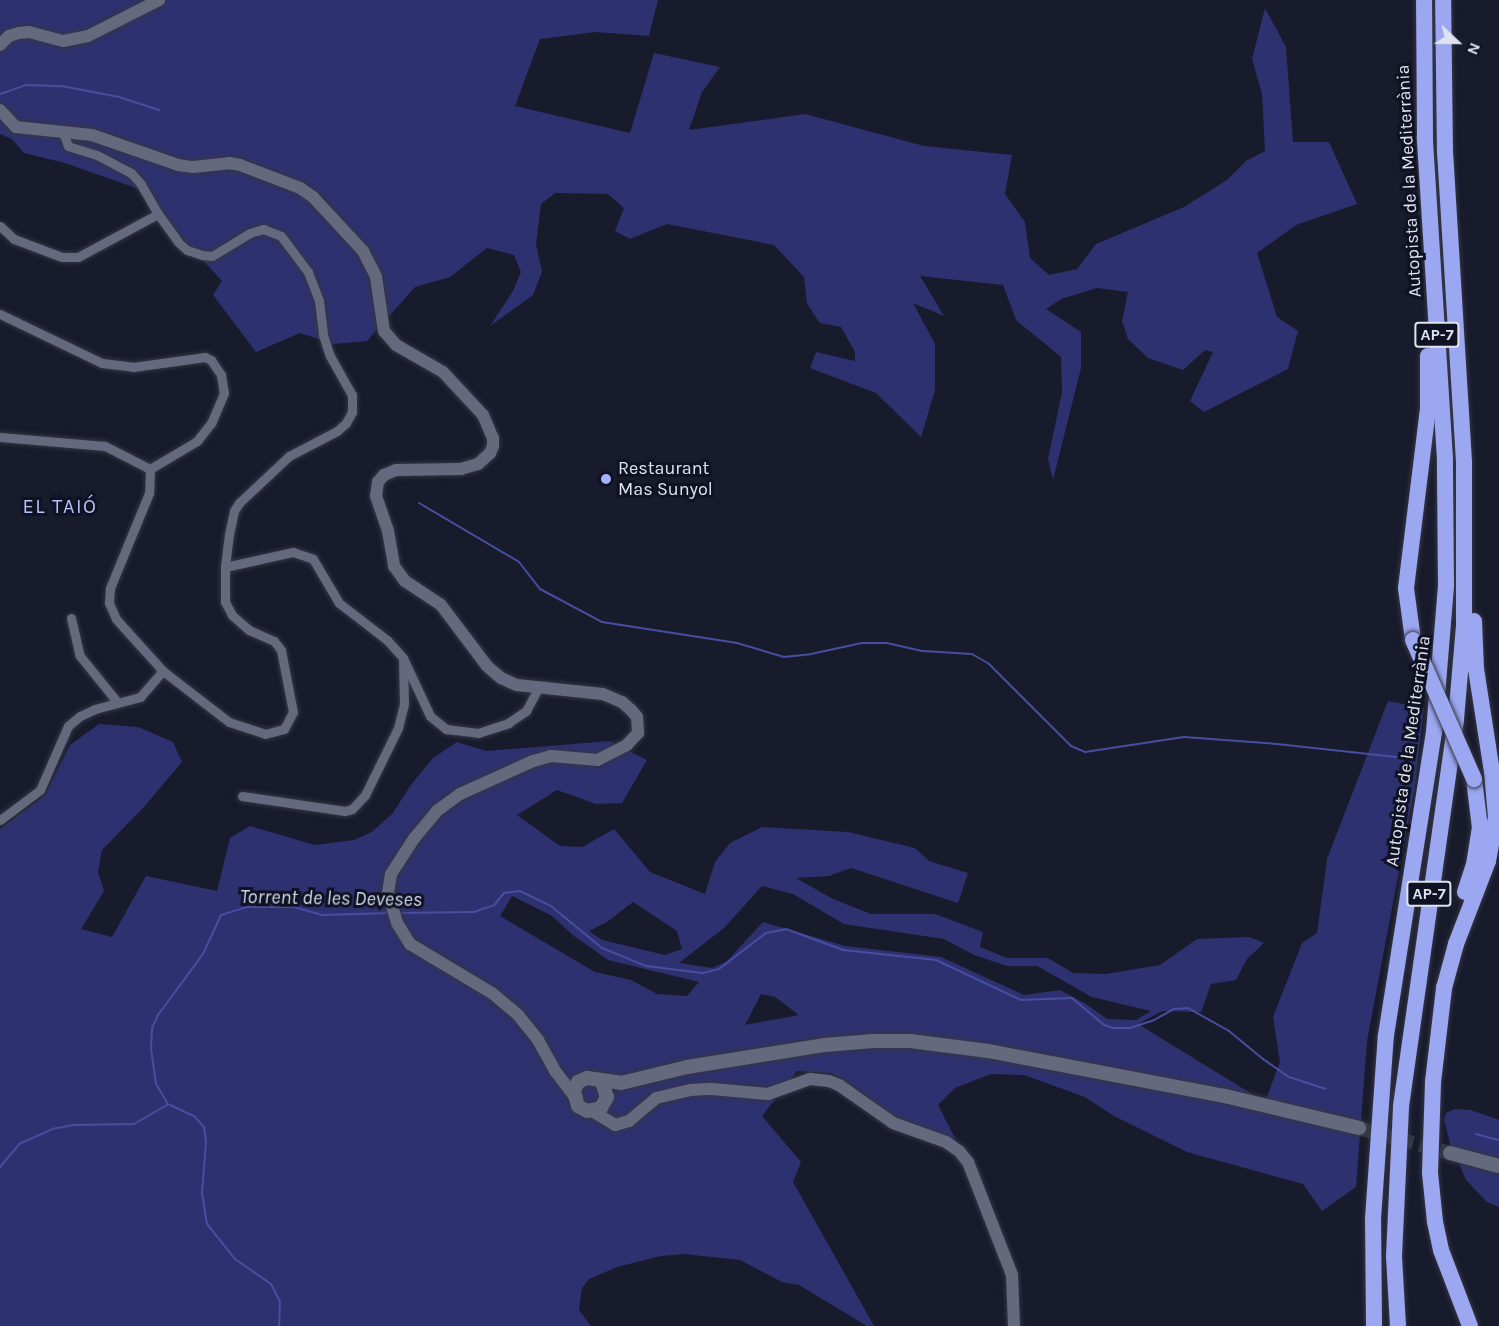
<!DOCTYPE html>
<html>
<head>
<meta charset="utf-8">
<style>
  body { margin:0 }
  #map { position:relative; width:1499px; height:1326px; overflow:hidden; background:#181b2c; font-family:Karla,sans-serif }
  div>[style] { position:absolute }
  .green>* { inset:0; background:#2e3170 }
  .stream>* { height:2px; margin:-1px; padding:0 1px; transform-origin:1px; border-radius:1px; background:#484e9f }
  .secondary-tunnel>* { height:14px; margin-top:-7px; transform-origin:0; background:repeating-linear-gradient(90deg,#363949 0 14px,transparent 0 21px) }
  .roads { filter:drop-shadow(0 0 2px #353644) drop-shadow(0 0 2px #353644) }
  .minor>* { height:9px; margin:-4.5px; padding:0 4.5px; transform-origin:4.5px; border-radius:4.5px; background:#65697d }
  .tertiary>* { height:12px; margin:-6px; padding:0 6px; transform-origin:6px; border-radius:6px; background:#65697d }
  .secondary>* { height:14px; margin:-7px; padding:0 7px; transform-origin:7px; border-radius:7px; background:#65697d }
  .motorway>* { height:16px; margin:-8px; padding:0 8px; transform-origin:8px; border-radius:8px; background:#9ba7f1 }
  .bridges { filter:drop-shadow(0 0 2px #353644) drop-shadow(0 0 2px #353644) }
  .motorway-bridge>* { height:16px; margin:-8px; padding:0 8px; transform-origin:8px; border-radius:8px; background:#9ba7f1 }
  .dots>* { width:16px; height:16px; translate:-50% -50%; box-sizing:border-box; border:3px solid #0f1222; border-radius:50% }
  span { translate:-50% -50%; white-space:nowrap; text-align:center; line-height:1.15; -webkit-text-stroke:6px #0f1222; paint-order:stroke }
  .shield-label span { padding:2px 4px; background:#0f1222; border:2px solid; border-radius:4px; -webkit-text-stroke-width:0 }
  .shield-label { font-size:16px; color:#e0e3ef; font-weight:700 }
  .street-label { font-size:18px; color:#e0e3ef }
  .poi-label { font-size:18px; color:#e0e3ef }
  .left { translate:0 -50%; text-align:left }
  .neighbourhood-label { font-size:20px; color:#b8c2fa; letter-spacing:1.5px }
  .water-label { font-size:20px; color:#d1d6ed; font-style:italic }
  .north { position:absolute; left:1427px; top:12px; width:60px; height:60px; -webkit-text-stroke:4px #0f1222; paint-order:stroke; rotate:112deg; font-size:16px; font-weight:700; line-height:24px; text-align:center; color:#e0e3ef }
  .north::after { content:''; display:block; margin:auto; width:21px; height:27px; background:#e0e3ef; clip-path:polygon(50% 0,100% 100%,50% 72%,0 100%) }
</style>
</head>
<body>
<div id="map">
  <div class="green">
    <i style="clip-path:polygon(0 0,658px 0,649px 36px,596px 32px,540px 39px,515px 106px,630px 133px,654px 53px,720px 67px,702px 92px,689px 130px,805px 114px,924px 146px,1012px 155px,1005px 194px,1025px 222px,1030px 258px,1049px 275px,1077px 269px,1096px 244px,1184px 207px,1227px 180px,1246px 161px,1265px 151px,1262px 94px,1252px 59px,1265px 8px,1286px 47px,1293px 142px,1329px 142px,1357px 204px,1296px 225px,1257px 253px,1277px 317px,1298px 331px,1288px 369px,1204px 412px,1190px 401px,1213px 352px,1205px 350px,1183px 370px,1148px 358px,1128px 339px,1122px 321px,1128px 292px,1097px 288px,1061px 299px,1046px 309px,1081px 332px,1081px 368px,1053px 480px,1048px 459px,1062px 392px,1061px 357px,1016px 320px,1003px 285px,920px 276px,944px 316px,913px 303px,935px 344px,935px 390px,921px 437px,876px 393px,810px 368px,816px 352px,855px 361px,855px 352px,841px 327px,820px 323px,807px 304px,804px 277px,774px 245px,667px 224px,630px 239px,615px 231px,624px 208px,608px 194px,555px 193px,541px 204px,536px 244px,542px 272px,533px 295px,490px 326px,513px 291px,521px 272px,514px 255px,487px 248px,450px 277px,415px 287px,367px 341px,334px 344px,300px 333px,256px 352px,213px 295px,222px 281px,136px 188px,65px 163px,24px 153px,12px 139px,0 134px)"></i>
    <i style="clip-path:polygon(evenodd,1388px 701px,1424px 708px,1415px 786px,1367px 1041px,1356px 1187px,1322px 1211px,1303px 1184px,1187px 1152px,1114px 1116px,1085px 1097px,1024px 1075px,991px 1074px,955px 1088px,938px 1105px,956px 1140px,892px 1116px,863px 1093px,831px 1073px,797px 1071px,762px 1116px,801px 1162px,793px 1182px,874px 1326px,867px 1326px,799px 1285px,782px 1282px,740px 1260px,684px 1254px,661px 1256px,617px 1267px,589px 1279px,582px 1288px,579px 1310px,591px 1326px,0 1326px,0 829px,45px 795px,70px 745px,99px 724px,138px 727px,173px 742px,182px 762px,143px 808px,102px 850px,98px 872px,104px 891px,81px 929px,112px 937px,146px 876px,217px 891px,230px 838px,250px 826px,315px 845px,354px 840px,372px 832px,393px 813px,410px 786px,433px 758px,457px 742px,486px 751px,610px 741px,647px 760px,622px 803px,596px 804px,557px 790px,517px 815px,560px 846px,582px 847px,614px 829px,650px 872px,705px 894px,715px 862px,730px 843px,762px 827px,848px 832px,915px 848px,929px 861px,968px 873px,958px 903px,851px 868px,829px 876px,796px 878px,833px 899px,871px 914px,935px 914px,983px 932px,980px 947px,1007px 958px,1048px 958px,1073px 973px,1106px 974px,1160px 965px,1197px 939px,1249px 937px,1264px 943px,1247px 959px,1236px 980px,1211px 984px,1201px 1012px,1162px 1011px,1138px 1024px,1265px 1102px,1280px 1062px,1273px 1017px,1302px 943px,1317px 933px,1327px 859px,1388px 701px,762px 886px,793px 894px,844px 924px,944px 939px,974px 955px,1007px 966px,1037px 966px,1092px 997px,1151px 1011px,1136px 1020px,1107px 1019px,1086px 1004px,1060px 990px,1024px 995px,941px 957px,845px 946px,763px 922px,727px 961px,712px 968px,679px 963px,724px 928px,762px 886px,1388px 701px,512px 896px,552px 916px,574px 936px,608px 960px,699px 982px,687px 996px,657px 994px,631px 980px,595px 972px,500px 916px,512px 896px,1388px 701px,633px 902px,677px 931px,682px 949px,665px 955px,602px 940px,589px 931px,607px 922px,633px 902px,1388px 701px,761px 994px,775px 997px,799px 1015px,745px 1025px,761px 994px)"></i>
    <i style="clip-path:polygon(1455px 1109px,1471px 1110px,1499px 1120px,1499px 1207px,1487px 1202px,1466px 1180px,1450px 1143px,1444px 1120px,1446px 1113px)"></i>
  </div>
  <div class="stream">
    <i style="left:0;top:94px;width:28px;rotate:-19deg"></i>
    <i style="left:26px;top:85px;width:36px;rotate:2deg"></i>
    <i style="left:62px;top:86px;width:58px;rotate:10.9deg"></i>
    <i style="left:119px;top:97px;width:42px;rotate:18deg"></i>
    <i style="left:419px;top:503px;width:116px;rotate:30.5deg"></i>
    <i style="left:519px;top:562px;width:34px;rotate:52deg"></i>
    <i style="left:540px;top:589px;width:70px;rotate:28deg"></i>
    <i style="left:602px;top:622px;width:137px;rotate:8.8deg"></i>
    <i style="left:737px;top:643px;width:49px;rotate:16.6deg"></i>
    <i style="left:784px;top:657px;width:27px;rotate:-6deg"></i>
    <i style="left:811px;top:654px;width:52px;rotate:-12.2deg"></i>
    <i style="left:862px;top:643px;width:25px"></i>
    <i style="left:887px;top:643px;width:37px;rotate:13deg"></i>
    <i style="left:923px;top:651px;width:49px;rotate:3.5deg"></i>
    <i style="left:972px;top:654px;width:20px;rotate:30deg"></i>
    <i style="left:989px;top:664px;width:116px;rotate:45deg"></i>
    <i style="left:1071px;top:746px;width:15px;rotate:23deg"></i>
    <i style="left:1085px;top:752px;width:100px;rotate:-8.6deg"></i>
    <i style="left:1184px;top:737px;width:93px;rotate:4.3deg"></i>
    <i style="left:1277px;top:744px;width:129px;rotate:6.2deg"></i>
    <i style="left:397px;top:913px;width:77px;rotate:-0.7deg"></i>
    <i style="left:474px;top:912px;width:21px;rotate:-19deg"></i>
    <i style="left:494px;top:905px;width:16px;rotate:-50deg"></i>
    <i style="left:504px;top:893px;width:16px;rotate:-7deg"></i>
    <i style="left:520px;top:891px;width:34px;rotate:26deg"></i>
    <i style="left:551px;top:906px;width:66px;rotate:39.5deg"></i>
    <i style="left:602px;top:948px;width:48px;rotate:22.2deg"></i>
    <i style="left:646px;top:966px;width:57px;rotate:7deg"></i>
    <i style="left:703px;top:973px;width:16px;rotate:-14deg"></i>
    <i style="left:719px;top:969px;width:59px;rotate:-37.5deg"></i>
    <i style="left:766px;top:933px;width:20px;rotate:-11deg"></i>
    <i style="left:786px;top:929px;width:61px;rotate:20.2deg"></i>
    <i style="left:843px;top:950px;width:94px;rotate:6.1deg"></i>
    <i style="left:936px;top:960px;width:94px;rotate:25.2deg"></i>
    <i style="left:1021px;top:1000px;width:51px;rotate:-2.2deg"></i>
    <i style="left:1072px;top:998px;width:42px;rotate:40.2deg"></i>
    <i style="left:1104px;top:1025px;width:10px;rotate:17deg"></i>
    <i style="left:1114px;top:1028px;width:16px"></i>
    <i style="left:1130px;top:1028px;width:25px;rotate:-18deg"></i>
    <i style="left:1154px;top:1020px;width:23px;rotate:-29deg"></i>
    <i style="left:1174px;top:1009px;width:14px;rotate:-4deg"></i>
    <i style="left:1188px;top:1008px;width:47px;rotate:29.3deg"></i>
    <i style="left:1229px;top:1031px;width:44px;rotate:39.5deg"></i>
    <i style="left:1263px;top:1059px;width:32px;rotate:35deg"></i>
    <i style="left:1289px;top:1077px;width:38px;rotate:18deg"></i>
    <i style="left:170px;top:1105px;width:26px;rotate:25deg"></i>
    <i style="left:194px;top:1116px;width:15px;rotate:48deg"></i>
    <i style="left:204px;top:1127px;width:15px;rotate:82deg"></i>
    <i style="left:206px;top:1142px;width:51px;rotate:94.5deg"></i>
    <i style="left:202px;top:1193px;width:31px;rotate:81deg"></i>
    <i style="left:207px;top:1224px;width:45px;rotate:51.3deg"></i>
    <i style="left:235px;top:1259px;width:44px;rotate:34.8deg"></i>
    <i style="left:271px;top:1284px;width:20px;rotate:63deg"></i>
    <i style="left:280px;top:1302px;width:24px;rotate:92deg"></i>
    <i style="left:1476px;top:1134px;width:24px;rotate:15deg"></i>
    <i style="left:0;top:1167px;width:30px;rotate:-50deg"></i>
    <i style="left:19px;top:1144px;width:36px;rotate:-24deg"></i>
    <i style="left:52px;top:1129px;width:20px;rotate:-11deg"></i>
    <i style="left:72px;top:1125px;width:62px;rotate:-0.9deg"></i>
    <i style="left:134px;top:1124px;width:39px;rotate:-30deg"></i>
    <i style="left:168px;top:1104px;width:23px;rotate:-121deg"></i>
    <i style="left:156px;top:1084px;width:36px;rotate:-98deg"></i>
    <i style="left:151px;top:1048px;width:20px;rotate:-87deg"></i>
    <i style="left:152px;top:1028px;width:14px;rotate:-65deg"></i>
    <i style="left:158px;top:1015px;width:76px;rotate:-53.6deg"></i>
    <i style="left:203px;top:954px;width:43px;rotate:-65.2deg"></i>
    <i style="left:221px;top:915px;width:27px;rotate:-17deg"></i>
    <i style="left:247px;top:907px;width:47px"></i>
    <i style="left:294px;top:907px;width:29px;rotate:16deg"></i>
    <i style="left:322px;top:915px;width:67px;rotate:-1.7deg"></i>
  </div>
  <div class="secondary-tunnel">
    <i style="left:1359px;top:1128px;width:94px;rotate:15.4deg"></i>
  </div>
  <div class="roads">
    <div class="minor">
      <i style="left:158px;top:214px;width:34px;rotate:54deg"></i>
      <i style="left:178px;top:242px;width:12px;rotate:42deg"></i>
      <i style="left:187px;top:250px;width:16px;rotate:18deg"></i>
      <i style="left:202px;top:255px;width:10px;rotate:6deg"></i>
      <i style="left:212px;top:256px;width:44px;rotate:-31.2deg"></i>
      <i style="left:250px;top:233px;width:14px;rotate:-17deg"></i>
      <i style="left:263px;top:229px;width:19px;rotate:21deg"></i>
      <i style="left:281px;top:236px;width:45px;rotate:53.1deg"></i>
      <i style="left:308px;top:272px;width:31px;rotate:69deg"></i>
      <i style="left:319px;top:301px;width:34px;rotate:83deg"></i>
      <i style="left:323px;top:335px;width:22px;rotate:72deg"></i>
      <i style="left:330px;top:356px;width:45px;rotate:60.6deg"></i>
      <i style="left:352px;top:395px;width:17px;rotate:90deg"></i>
      <i style="left:352px;top:412px;width:13px;rotate:119deg"></i>
      <i style="left:346px;top:423px;width:12px;rotate:138deg"></i>
      <i style="left:337px;top:431px;width:54px;rotate:152.5deg"></i>
      <i style="left:289px;top:456px;width:69px;rotate:136.8deg"></i>
      <i style="left:239px;top:503px;width:9px;rotate:122deg"></i>
      <i style="left:234px;top:511px;width:24px;rotate:102deg"></i>
      <i style="left:229px;top:534px;width:33px;rotate:97deg"></i>
      <i style="left:0;top:226px;width:19px;rotate:43deg"></i>
      <i style="left:14px;top:239px;width:51px;rotate:20.6deg"></i>
      <i style="left:62px;top:257px;width:16px"></i>
      <i style="left:78px;top:257px;width:91px;rotate:-28.3deg"></i>
      <i style="left:158px;top:214px;width:34px;rotate:-120deg"></i>
      <i style="left:141px;top:184px;width:15px;rotate:-132deg"></i>
      <i style="left:131px;top:173px;width:38px;rotate:-152deg"></i>
      <i style="left:97px;top:155px;width:30px;rotate:-163deg"></i>
      <i style="left:68px;top:146px;width:15px;rotate:-110deg"></i>
      <i style="left:0;top:314px;width:113px;rotate:25.7deg"></i>
      <i style="left:102px;top:363px;width:31px;rotate:7deg"></i>
      <i style="left:133px;top:367px;width:73px;rotate:-7.9deg"></i>
      <i style="left:205px;top:357px;width:7px;rotate:27deg"></i>
      <i style="left:211px;top:360px;width:18px;rotate:56deg"></i>
      <i style="left:221px;top:375px;width:18px;rotate:81deg"></i>
      <i style="left:224px;top:393px;width:33px;rotate:113deg"></i>
      <i style="left:211px;top:423px;width:23px;rotate:128deg"></i>
      <i style="left:197px;top:441px;width:55px;rotate:149.2deg"></i>
      <i style="left:150px;top:469px;width:51px;rotate:-152.9deg"></i>
      <i style="left:105px;top:446px;width:105px;rotate:-175.1deg"></i>
      <i style="left:150px;top:469px;width:24px;rotate:92deg"></i>
      <i style="left:149px;top:493px;width:103px;rotate:112.3deg"></i>
      <i style="left:110px;top:588px;width:15px;rotate:94deg"></i>
      <i style="left:109px;top:603px;width:17px;rotate:66deg"></i>
      <i style="left:116px;top:619px;width:70px;rotate:47.9deg"></i>
      <i style="left:71px;top:618px;width:39px;rotate:77deg"></i>
      <i style="left:80px;top:656px;width:60px;rotate:51deg"></i>
      <i style="left:242px;top:796px;width:104px;rotate:8.3deg"></i>
      <i style="left:345px;top:811px;width:7px;rotate:-16deg"></i>
      <i style="left:352px;top:809px;width:19px;rotate:-47deg"></i>
      <i style="left:365px;top:795px;width:75px;rotate:-63.8deg"></i>
      <i style="left:398px;top:728px;width:25px;rotate:-76deg"></i>
      <i style="left:404px;top:704px;width:43px;rotate:-91.3deg"></i>
      <i style="left:0;top:820px;width:50px;rotate:-36.9deg"></i>
      <i style="left:40px;top:790px;width:70px;rotate:-66.4deg"></i>
      <i style="left:68px;top:726px;width:16px;rotate:-40deg"></i>
      <i style="left:80px;top:716px;width:17px;rotate:-25deg"></i>
      <i style="left:95px;top:709px;width:47px;rotate:-14.9deg"></i>
      <i style="left:140px;top:697px;width:35px;rotate:-49deg"></i>
      <i style="left:163px;top:671px;width:83px;rotate:37.7deg"></i>
      <i style="left:229px;top:722px;width:38px;rotate:18deg"></i>
      <i style="left:265px;top:734px;width:20px;rotate:-15deg"></i>
      <i style="left:284px;top:729px;width:19px;rotate:-62deg"></i>
      <i style="left:293px;top:712px;width:63px;rotate:-101deg"></i>
      <i style="left:281px;top:650px;width:11px;rotate:-128deg"></i>
      <i style="left:274px;top:641px;width:27px;rotate:-156deg"></i>
      <i style="left:249px;top:630px;width:23px;rotate:-139deg"></i>
      <i style="left:232px;top:615px;width:15px;rotate:-118deg"></i>
      <i style="left:225px;top:602px;width:35px;rotate:-90deg"></i>
      <i style="left:225px;top:567px;width:70px;rotate:-12.4deg"></i>
      <i style="left:293px;top:552px;width:21px;rotate:19deg"></i>
      <i style="left:313px;top:559px;width:51px;rotate:59.4deg"></i>
      <i style="left:339px;top:603px;width:61px;rotate:37.6deg"></i>
      <i style="left:387px;top:640px;width:24px;rotate:48deg"></i>
      <i style="left:403px;top:658px;width:64px;rotate:65deg"></i>
      <i style="left:430px;top:716px;width:21px;rotate:39deg"></i>
      <i style="left:446px;top:729px;width:32px;rotate:7deg"></i>
      <i style="left:478px;top:733px;width:32px;rotate:-18deg"></i>
      <i style="left:508px;top:723px;width:22px;rotate:-34deg"></i>
      <i style="left:526px;top:711px;width:26px;rotate:-62deg"></i>
    </div>
    <div class="tertiary">
      <i style="left:0;top:45px;width:13px;rotate:-45deg"></i>
      <i style="left:9px;top:36px;width:10px;rotate:-17deg"></i>
      <i style="left:19px;top:33px;width:10px;rotate:-6deg"></i>
      <i style="left:29px;top:32px;width:35px;rotate:15deg"></i>
      <i style="left:63px;top:41px;width:25px;rotate:-11deg"></i>
      <i style="left:88px;top:36px;width:80px;rotate:-26.9deg"></i>
      <i style="left:0;top:110px;width:23px;rotate:47deg"></i>
      <i style="left:16px;top:127px;width:76px;rotate:6deg"></i>
      <i style="left:92px;top:135px;width:91px;rotate:19.2deg"></i>
      <i style="left:178px;top:165px;width:15px;rotate:8deg"></i>
      <i style="left:193px;top:167px;width:36px;rotate:-6deg"></i>
      <i style="left:229px;top:163px;width:11px;rotate:10deg"></i>
      <i style="left:240px;top:165px;width:64px;rotate:21deg"></i>
      <i style="left:300px;top:188px;width:16px;rotate:35deg"></i>
      <i style="left:313px;top:197px;width:74px;rotate:47.2deg"></i>
      <i style="left:363px;top:251px;width:29px;rotate:63deg"></i>
      <i style="left:376px;top:277px;width:55px;rotate:81.6deg"></i>
      <i style="left:384px;top:331px;width:18px;rotate:49deg"></i>
      <i style="left:396px;top:345px;width:54px;rotate:29.9deg"></i>
      <i style="left:443px;top:372px;width:59px;rotate:47.1deg"></i>
      <i style="left:483px;top:415px;width:25px;rotate:67deg"></i>
      <i style="left:493px;top:438px;width:8px;rotate:90deg"></i>
      <i style="left:493px;top:446px;width:8px;rotate:113deg"></i>
      <i style="left:490px;top:453px;width:16px;rotate:137deg"></i>
      <i style="left:478px;top:464px;width:18px;rotate:164deg"></i>
      <i style="left:461px;top:469px;width:65px;rotate:179.1deg"></i>
      <i style="left:396px;top:470px;width:13px;rotate:157deg"></i>
      <i style="left:384px;top:475px;width:9px;rotate:131deg"></i>
      <i style="left:378px;top:482px;width:14px;rotate:98deg"></i>
      <i style="left:376px;top:496px;width:37px;rotate:71deg"></i>
      <i style="left:388px;top:531px;width:36px;rotate:80deg"></i>
      <i style="left:394px;top:566px;width:19px;rotate:54deg"></i>
      <i style="left:405px;top:581px;width:43px;rotate:33.7deg"></i>
      <i style="left:441px;top:605px;width:76px;rotate:53deg"></i>
      <i style="left:487px;top:666px;width:18px;rotate:41deg"></i>
      <i style="left:501px;top:678px;width:17px;rotate:24deg"></i>
      <i style="left:517px;top:685px;width:86px;rotate:6deg"></i>
      <i style="left:603px;top:694px;width:21px;rotate:23deg"></i>
      <i style="left:622px;top:702px;width:12px;rotate:42deg"></i>
      <i style="left:631px;top:710px;width:9px;rotate:49deg"></i>
      <i style="left:637px;top:717px;width:16px;rotate:86deg"></i>
      <i style="left:638px;top:733px;width:16px;rotate:133deg"></i>
      <i style="left:627px;top:745px;width:33px;rotate:153deg"></i>
      <i style="left:598px;top:760px;width:47px;rotate:-175.1deg"></i>
      <i style="left:551px;top:756px;width:19px;rotate:164deg"></i>
      <i style="left:533px;top:761px;width:80px;rotate:155.7deg"></i>
      <i style="left:460px;top:794px;width:29px;rotate:144deg"></i>
      <i style="left:437px;top:811px;width:34px;rotate:130deg"></i>
      <i style="left:415px;top:837px;width:44px;rotate:123deg"></i>
      <i style="left:391px;top:874px;width:19px;rotate:99deg"></i>
      <i style="left:388px;top:893px;width:31px;rotate:73deg"></i>
      <i style="left:397px;top:923px;width:25px;rotate:58deg"></i>
      <i style="left:410px;top:944px;width:96px;rotate:30.9deg"></i>
      <i style="left:492px;top:993px;width:34px;rotate:40deg"></i>
      <i style="left:518px;top:1015px;width:32px;rotate:51deg"></i>
      <i style="left:538px;top:1040px;width:37px;rotate:61deg"></i>
      <i style="left:556px;top:1072px;width:30px;rotate:53deg"></i>
      <i style="left:592px;top:1111px;width:27px;rotate:31deg"></i>
      <i style="left:615px;top:1125px;width:15px;rotate:-16deg"></i>
      <i style="left:629px;top:1121px;width:35px;rotate:-40deg"></i>
      <i style="left:656px;top:1098px;width:35px;rotate:-13deg"></i>
      <i style="left:690px;top:1090px;width:22px;rotate:-3deg"></i>
      <i style="left:712px;top:1089px;width:56px;rotate:5.1deg"></i>
      <i style="left:768px;top:1094px;width:45px;rotate:-19.7deg"></i>
      <i style="left:810px;top:1079px;width:19px;rotate:6deg"></i>
      <i style="left:829px;top:1081px;width:11px;rotate:22deg"></i>
      <i style="left:839px;top:1085px;width:66px;rotate:35.1deg"></i>
      <i style="left:893px;top:1123px;width:56px;rotate:19.7deg"></i>
      <i style="left:946px;top:1142px;width:16px;rotate:35deg"></i>
      <i style="left:959px;top:1151px;width:14px;rotate:51deg"></i>
      <i style="left:968px;top:1162px;width:121px;rotate:68.7deg"></i>
      <i style="left:1012px;top:1275px;width:51px;rotate:87.8deg"></i>
    </div>
    <div class="secondary">
      <i style="left:602px;top:1082px;width:16px;rotate:72deg"></i>
      <i style="left:607px;top:1097px;width:13px;rotate:119deg"></i>
      <i style="left:601px;top:1108px;width:14px;rotate:168deg"></i>
      <i style="left:587px;top:1111px;width:10px;rotate:-151deg"></i>
      <i style="left:578px;top:1106px;width:16px;rotate:-105deg"></i>
      <i style="left:574px;top:1091px;width:10px;rotate:-66deg"></i>
      <i style="left:578px;top:1082px;width:10px;rotate:-24deg"></i>
      <i style="left:587px;top:1078px;width:34px;rotate:8deg"></i>
      <i style="left:621px;top:1083px;width:68px;rotate:-13.6deg"></i>
      <i style="left:687px;top:1067px;width:140px;rotate:-9.1deg"></i>
      <i style="left:825px;top:1045px;width:48px;rotate:-4.8deg"></i>
      <i style="left:873px;top:1041px;width:37px"></i>
      <i style="left:910px;top:1041px;width:79px;rotate:7.3deg"></i>
      <i style="left:988px;top:1051px;width:241px;rotate:10.8deg"></i>
      <i style="left:1225px;top:1096px;width:138px;rotate:13.4deg"></i>
      <i style="left:1450px;top:1153px;width:51px;rotate:14.9deg"></i>
    </div>
    <div class="motorway">
      <i style="left:1413px;top:640px;width:52px;rotate:-97.7deg"></i>
      <i style="left:1406px;top:588px;width:181px;rotate:-83deg"></i>
      <i style="left:1428px;top:408px;width:52px;rotate:-90deg"></i>
      <i style="left:1465px;top:892px;width:28px;rotate:-72deg"></i>
      <i style="left:1474px;top:865px;width:37px;rotate:-81deg"></i>
      <i style="left:1480px;top:828px;width:49px;rotate:-97deg"></i>
      <i style="left:1374px;top:1326px;width:107px;rotate:-90.5deg"></i>
      <i style="left:1373px;top:1219px;width:184px;rotate:-86deg"></i>
      <i style="left:1386px;top:1035px;width:307px;rotate:-81deg"></i>
      <i style="left:1434px;top:732px;width:146px;rotate:-85.3deg"></i>
      <i style="left:1446px;top:586px;width:127px;rotate:-90.5deg"></i>
      <i style="left:1445px;top:459px;width:323px;rotate:-93.6deg"></i>
      <i style="left:1425px;top:137px;width:137px;rotate:-90.4deg"></i>
      <i style="left:1398px;top:1326px;width:70px;rotate:-93.3deg"></i>
      <i style="left:1394px;top:1256px;width:150px;rotate:-87.3deg"></i>
      <i style="left:1401px;top:1106px;width:391px;rotate:-81.9deg"></i>
      <i style="left:1456px;top:719px;width:93px;rotate:-85.1deg"></i>
      <i style="left:1464px;top:626px;width:164px;rotate:-90deg"></i>
      <i style="left:1464px;top:462px;width:309px;rotate:-93.5deg"></i>
      <i style="left:1445px;top:154px;width:154px;rotate:-90.7deg"></i>
      <i style="left:1470px;top:1326px;width:81px;rotate:-110.9deg"></i>
      <i style="left:1441px;top:1250px;width:29px;rotate:-102deg"></i>
      <i style="left:1435px;top:1222px;width:49px;rotate:-95.8deg"></i>
      <i style="left:1430px;top:1173px;width:91px;rotate:-88.1deg"></i>
      <i style="left:1433px;top:1082px;width:95px;rotate:-83.3deg"></i>
      <i style="left:1444px;top:988px;width:46px;rotate:-74.7deg"></i>
      <i style="left:1456px;top:944px;width:89px;rotate:-68.9deg"></i>
      <i style="left:1488px;top:861px;width:45px;rotate:-79.7deg"></i>
      <i style="left:1496px;top:817px;width:45px;rotate:-95.1deg"></i>
      <i style="left:1492px;top:772px;width:104px;rotate:-98.8deg"></i>
      <i style="left:1476px;top:669px;width:48px;rotate:-92.4deg"></i>
    </div>
  </div>
  <div class="bridges">
    <div class="motorway-bridge">
      <i style="left:1413px;top:640px;width:152px;rotate:66.3deg"></i>
    </div>
  </div>
  <div class="dots">
    <i style="left:606px;top:479px;background:#a5b1fc"></i>
  </div>
  <div class="shield-label">
    <span style="left:1437px;top:335px">AP-7</span>
    <span style="left:1429px;top:894px">AP-7</span>
  </div>
  <div class="street-label">
    <span style="left:1409px;top:181px;rotate:-93deg">Autopista de la Mediterrània</span>
    <span style="left:1408px;top:751px;rotate:-82deg">Autopista de la Mediterrània</span>
  </div>
  <div class="poi-label">
    <span class="left" style="left:618px;top:479px">Restaurant<br>Mas Sunyol</span>
  </div>
  <div class="neighbourhood-label">
    <span style="left:60px;top:506px">EL TAIÓ</span>
  </div>
  <div class="water-label">
    <span style="left:331px;top:898px;rotate:1deg">Torrent de les Deveses</span>
  </div>
  <div class="north">N</div>
</div>
</body>
</html>
